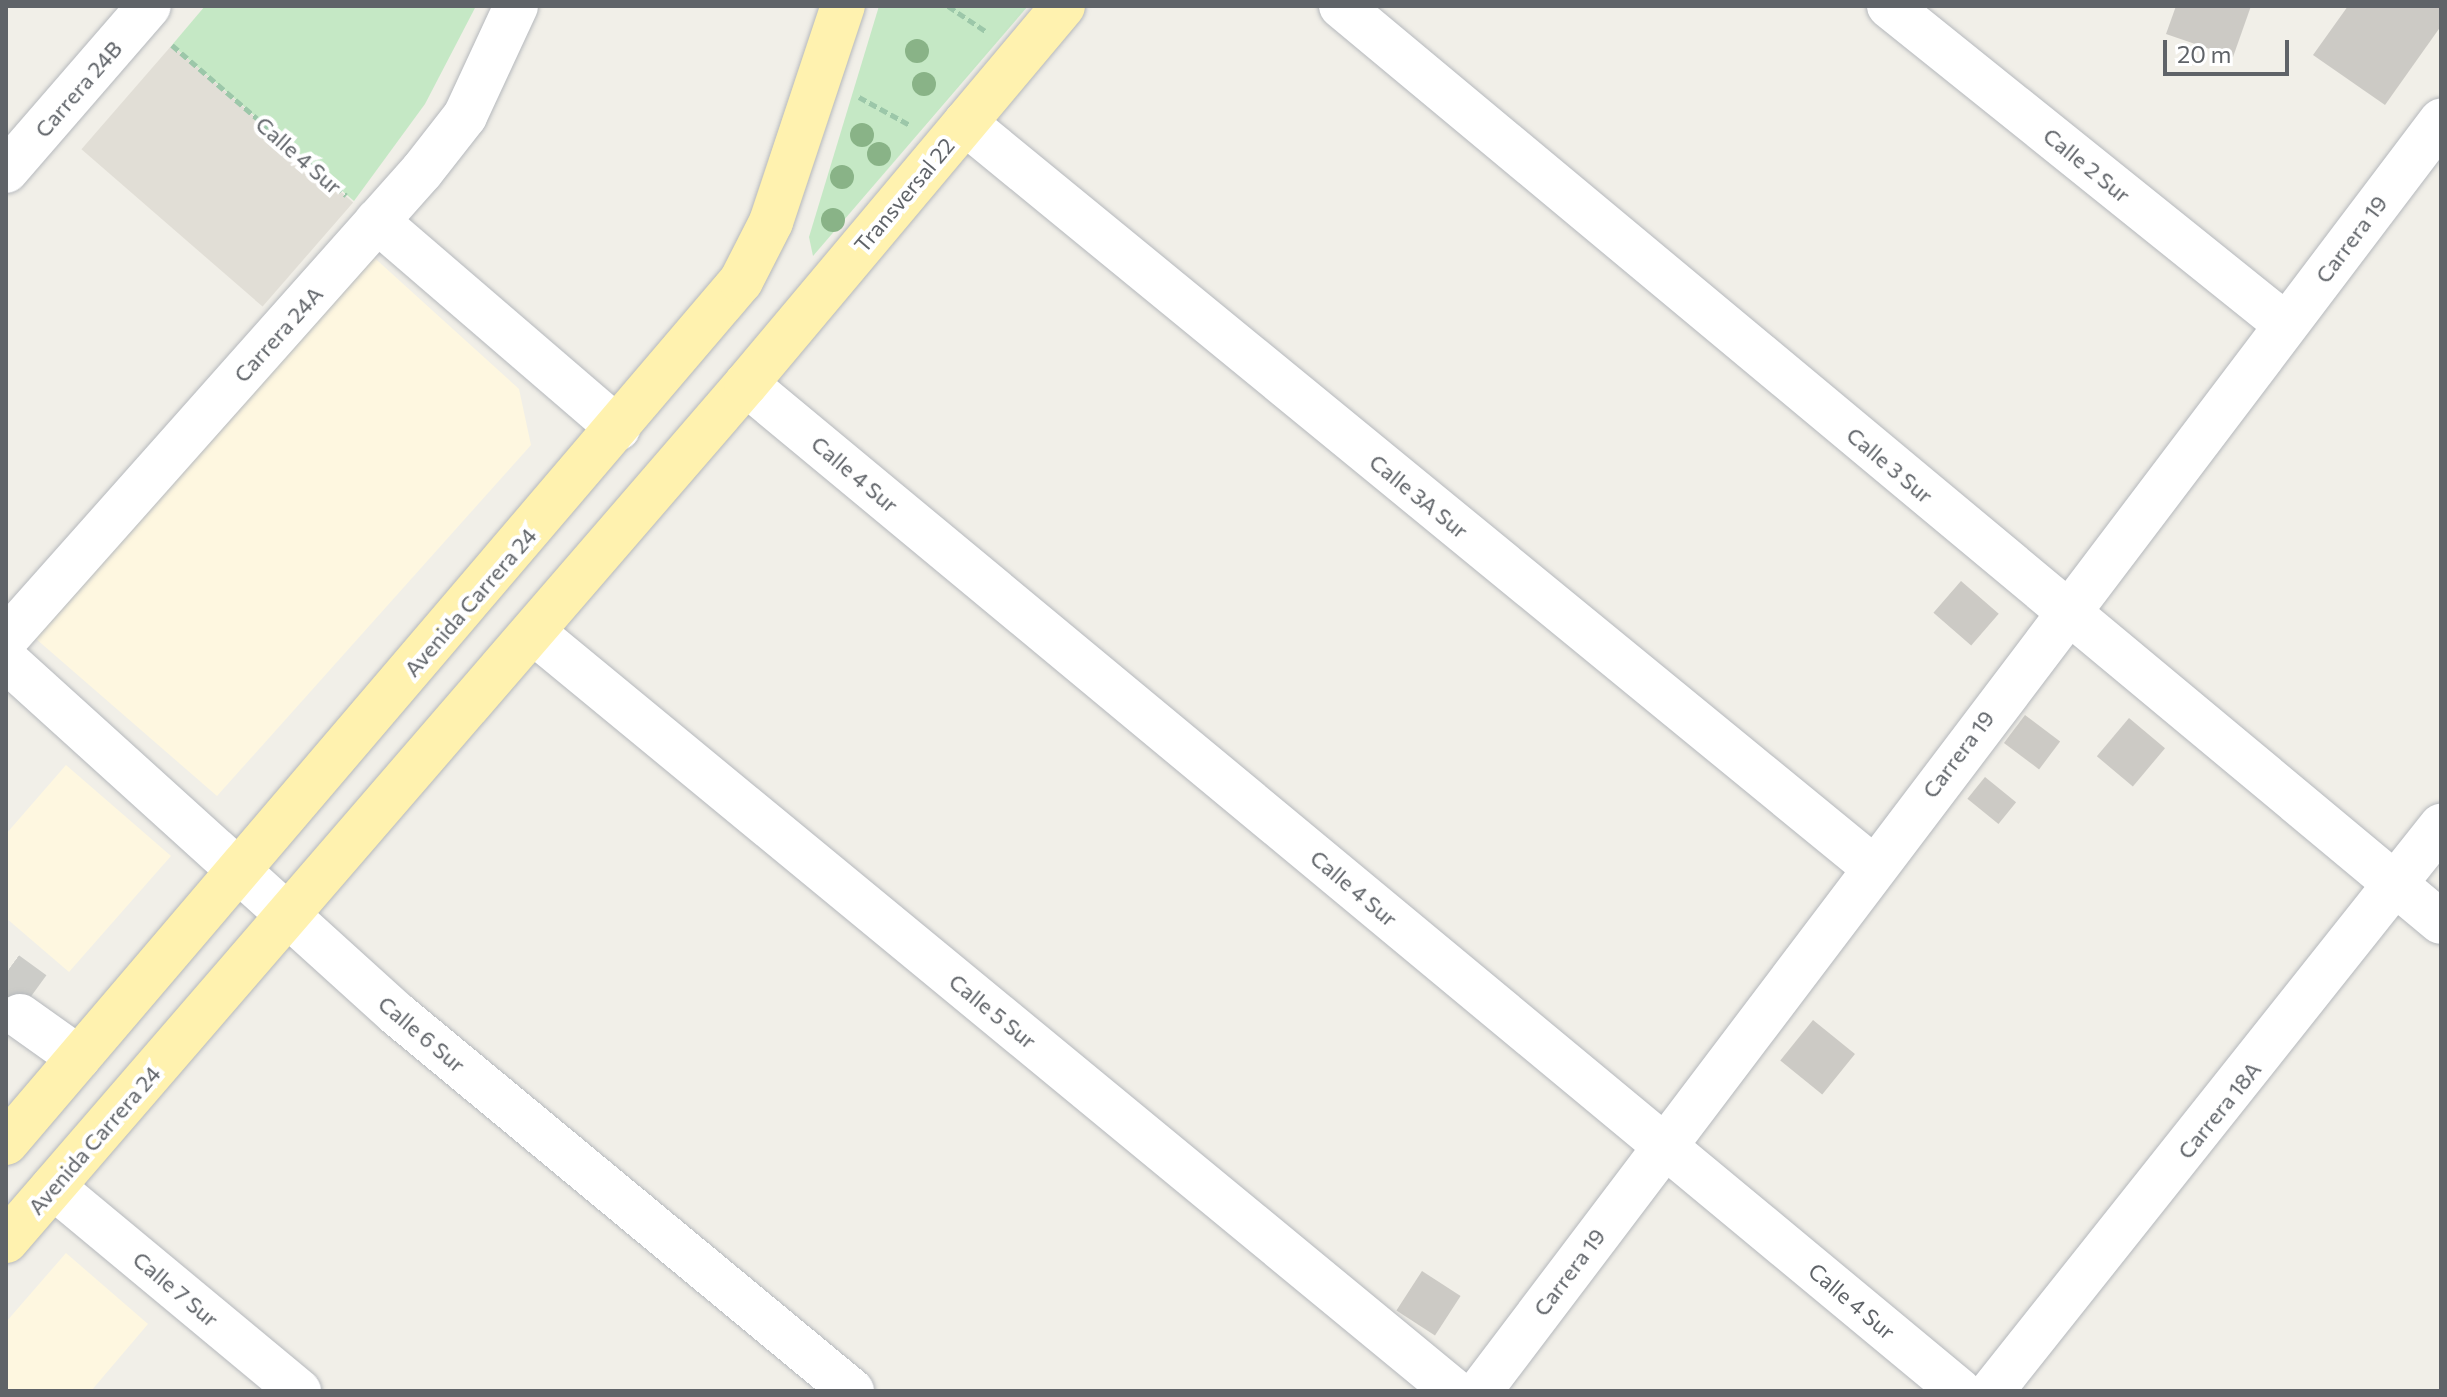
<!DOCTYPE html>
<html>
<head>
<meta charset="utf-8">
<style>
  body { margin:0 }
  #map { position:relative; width:2447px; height:1397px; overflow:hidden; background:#f1efe8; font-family:Commissioner,sans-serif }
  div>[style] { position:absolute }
  .commercial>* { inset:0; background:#fef7e0 }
  .education>* { inset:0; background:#e1ded6; transform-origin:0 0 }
  .green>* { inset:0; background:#c5e8c5 }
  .building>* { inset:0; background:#cccac5; transform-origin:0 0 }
  .minor-tunnel>* { height:44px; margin-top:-22px; transform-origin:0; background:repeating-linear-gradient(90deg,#ccccc8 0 44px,transparent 0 66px) }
  .path>* { height:5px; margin-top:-2.5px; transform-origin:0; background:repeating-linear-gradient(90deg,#9cc7a9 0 8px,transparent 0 12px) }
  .roads { filter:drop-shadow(0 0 2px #b5b8bc) drop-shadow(0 0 2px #b5b8bc) }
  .minor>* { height:44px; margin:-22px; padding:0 22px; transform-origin:22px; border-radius:22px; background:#fff }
  .major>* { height:44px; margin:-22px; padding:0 22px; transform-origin:22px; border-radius:22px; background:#fff2af }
  .trees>* { width:24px; height:24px; margin:-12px; border-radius:50%; background:#89b387 }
  span { translate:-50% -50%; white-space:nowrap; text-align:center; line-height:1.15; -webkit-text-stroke:8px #fff; paint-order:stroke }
  .street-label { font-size:22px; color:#5f6368 }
  .frame { position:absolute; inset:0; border:8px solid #5f6368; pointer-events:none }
  .scale { position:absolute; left:2163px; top:40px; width:126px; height:36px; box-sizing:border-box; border:4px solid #5f6368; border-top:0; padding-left:10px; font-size:24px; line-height:28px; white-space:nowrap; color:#5f6368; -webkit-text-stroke:6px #fff; paint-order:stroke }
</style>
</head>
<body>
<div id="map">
  <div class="commercial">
    <i style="clip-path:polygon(369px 253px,519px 389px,531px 445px,217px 796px,35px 638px)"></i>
    <i style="clip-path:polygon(66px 765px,171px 856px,69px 972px,6px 918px,6px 834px)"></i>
    <i style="clip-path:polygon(66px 1253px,148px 1324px,91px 1391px,6px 1391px,6px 1322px)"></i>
  </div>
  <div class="education">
    <i style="left:172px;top:45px;width:240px;height:138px;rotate:41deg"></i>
  </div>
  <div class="green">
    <i style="clip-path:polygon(205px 6px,476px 6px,425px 104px,354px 201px,172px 45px)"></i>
    <i style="clip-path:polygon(879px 6px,1028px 6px,813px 256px,809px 237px)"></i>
  </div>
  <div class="building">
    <i style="clip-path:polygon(2176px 6px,2251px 6px,2233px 57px,2166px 34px)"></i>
    <i style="clip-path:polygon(2348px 6px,2441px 6px,2441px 26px,2385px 105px,2313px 55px)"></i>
    <i style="left:1961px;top:581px;width:50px;height:42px;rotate:41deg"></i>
    <i style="left:2025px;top:715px;width:44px;height:35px;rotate:37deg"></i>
    <i style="left:2129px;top:718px;width:47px;height:50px;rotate:40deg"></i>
    <i style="left:1985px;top:777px;width:40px;height:28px;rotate:39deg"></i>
    <i style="clip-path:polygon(6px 980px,33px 1001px,6px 1033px)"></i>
    <i style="left:1813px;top:1020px;width:54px;height:52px;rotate:39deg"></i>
    <i style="left:1422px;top:1271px;width:46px;height:47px;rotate:33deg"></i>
  </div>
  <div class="minor-tunnel">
    <i style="left:6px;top:973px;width:34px;rotate:36deg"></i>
  </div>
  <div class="path">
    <i style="left:948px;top:6px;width:47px;rotate:33.7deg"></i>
    <i style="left:172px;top:45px;width:230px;rotate:40.8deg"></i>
    <i style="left:859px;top:97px;width:58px;rotate:28.8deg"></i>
  </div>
  <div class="roads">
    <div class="minor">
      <i style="left:1341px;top:6px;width:1431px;rotate:39.79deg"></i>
      <i style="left:1889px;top:6px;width:508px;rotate:38.77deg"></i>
      <i style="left:965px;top:123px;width:1174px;rotate:39.33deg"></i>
      <i style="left:6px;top:171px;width:218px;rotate:-49.1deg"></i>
      <i style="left:377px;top:221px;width:318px;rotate:40.7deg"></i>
      <i style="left:746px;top:384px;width:1577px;rotate:39.68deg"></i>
      <i style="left:533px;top:632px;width:1193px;rotate:39.49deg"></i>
      <i style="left:6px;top:639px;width:626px;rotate:-48.37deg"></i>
      <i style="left:422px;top:171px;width:70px;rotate:-52deg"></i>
      <i style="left:465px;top:116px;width:121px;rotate:-65.1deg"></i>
      <i style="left:6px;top:660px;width:527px;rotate:42.16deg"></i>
      <i style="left:397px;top:1014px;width:591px;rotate:39.64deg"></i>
      <i style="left:20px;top:1016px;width:72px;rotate:35.4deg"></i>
      <i style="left:53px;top:1187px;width:320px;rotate:39.7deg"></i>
      <i style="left:1480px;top:1391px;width:1593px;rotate:-52.89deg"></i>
      <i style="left:1992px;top:1391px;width:722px;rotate:-51.53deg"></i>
    </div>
    <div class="major">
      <i style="left:6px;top:1143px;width:1133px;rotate:-49.55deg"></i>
      <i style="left:741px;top:281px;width:66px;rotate:-63deg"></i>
      <i style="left:771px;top:222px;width:228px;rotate:-71.6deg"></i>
      <i style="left:6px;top:1241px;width:1132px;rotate:-49.19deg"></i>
      <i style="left:746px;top:384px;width:493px;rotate:-50deg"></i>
    </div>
  </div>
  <div class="trees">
    <i style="left:917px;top:51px"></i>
    <i style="left:924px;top:84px"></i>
    <i style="left:862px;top:135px"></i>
    <i style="left:879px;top:154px"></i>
    <i style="left:842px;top:177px"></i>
    <i style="left:833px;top:220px"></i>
  </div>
  <div class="street-label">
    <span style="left:78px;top:89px;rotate:-49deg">Carrera 24B</span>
    <span style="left:299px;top:155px;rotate:41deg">Calle 4 Sur</span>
    <span style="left:2087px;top:165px;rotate:39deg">Calle 2 Sur</span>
    <span style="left:904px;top:195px;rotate:-50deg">Transversal 22</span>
    <span style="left:2351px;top:239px;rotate:-53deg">Carrera 19</span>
    <span style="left:278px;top:334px;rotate:-48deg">Carrera 24A</span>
    <span style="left:1890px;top:465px;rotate:40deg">Calle 3 Sur</span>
    <span style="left:855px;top:474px;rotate:40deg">Calle 4 Sur</span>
    <span style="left:1419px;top:496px;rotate:39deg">Calle 3A Sur</span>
    <span style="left:470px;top:602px;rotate:-49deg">Avenida Carrera 24</span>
    <span style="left:1958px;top:754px;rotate:-53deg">Carrera 19</span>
    <span style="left:1354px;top:888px;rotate:40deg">Calle 4 Sur</span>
    <span style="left:993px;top:1011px;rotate:39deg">Calle 5 Sur</span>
    <span style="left:422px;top:1034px;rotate:40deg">Calle 6 Sur</span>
    <span style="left:2219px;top:1110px;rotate:-51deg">Carrera 18A</span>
    <span style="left:94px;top:1140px;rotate:-49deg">Avenida Carrera 24</span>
    <span style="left:1569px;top:1272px;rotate:-53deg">Carrera 19</span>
    <span style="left:176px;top:1289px;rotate:40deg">Calle 7 Sur</span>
    <span style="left:1852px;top:1301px;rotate:40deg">Calle 4 Sur</span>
  </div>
  <div class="frame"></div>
  <div class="scale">20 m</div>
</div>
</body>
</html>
